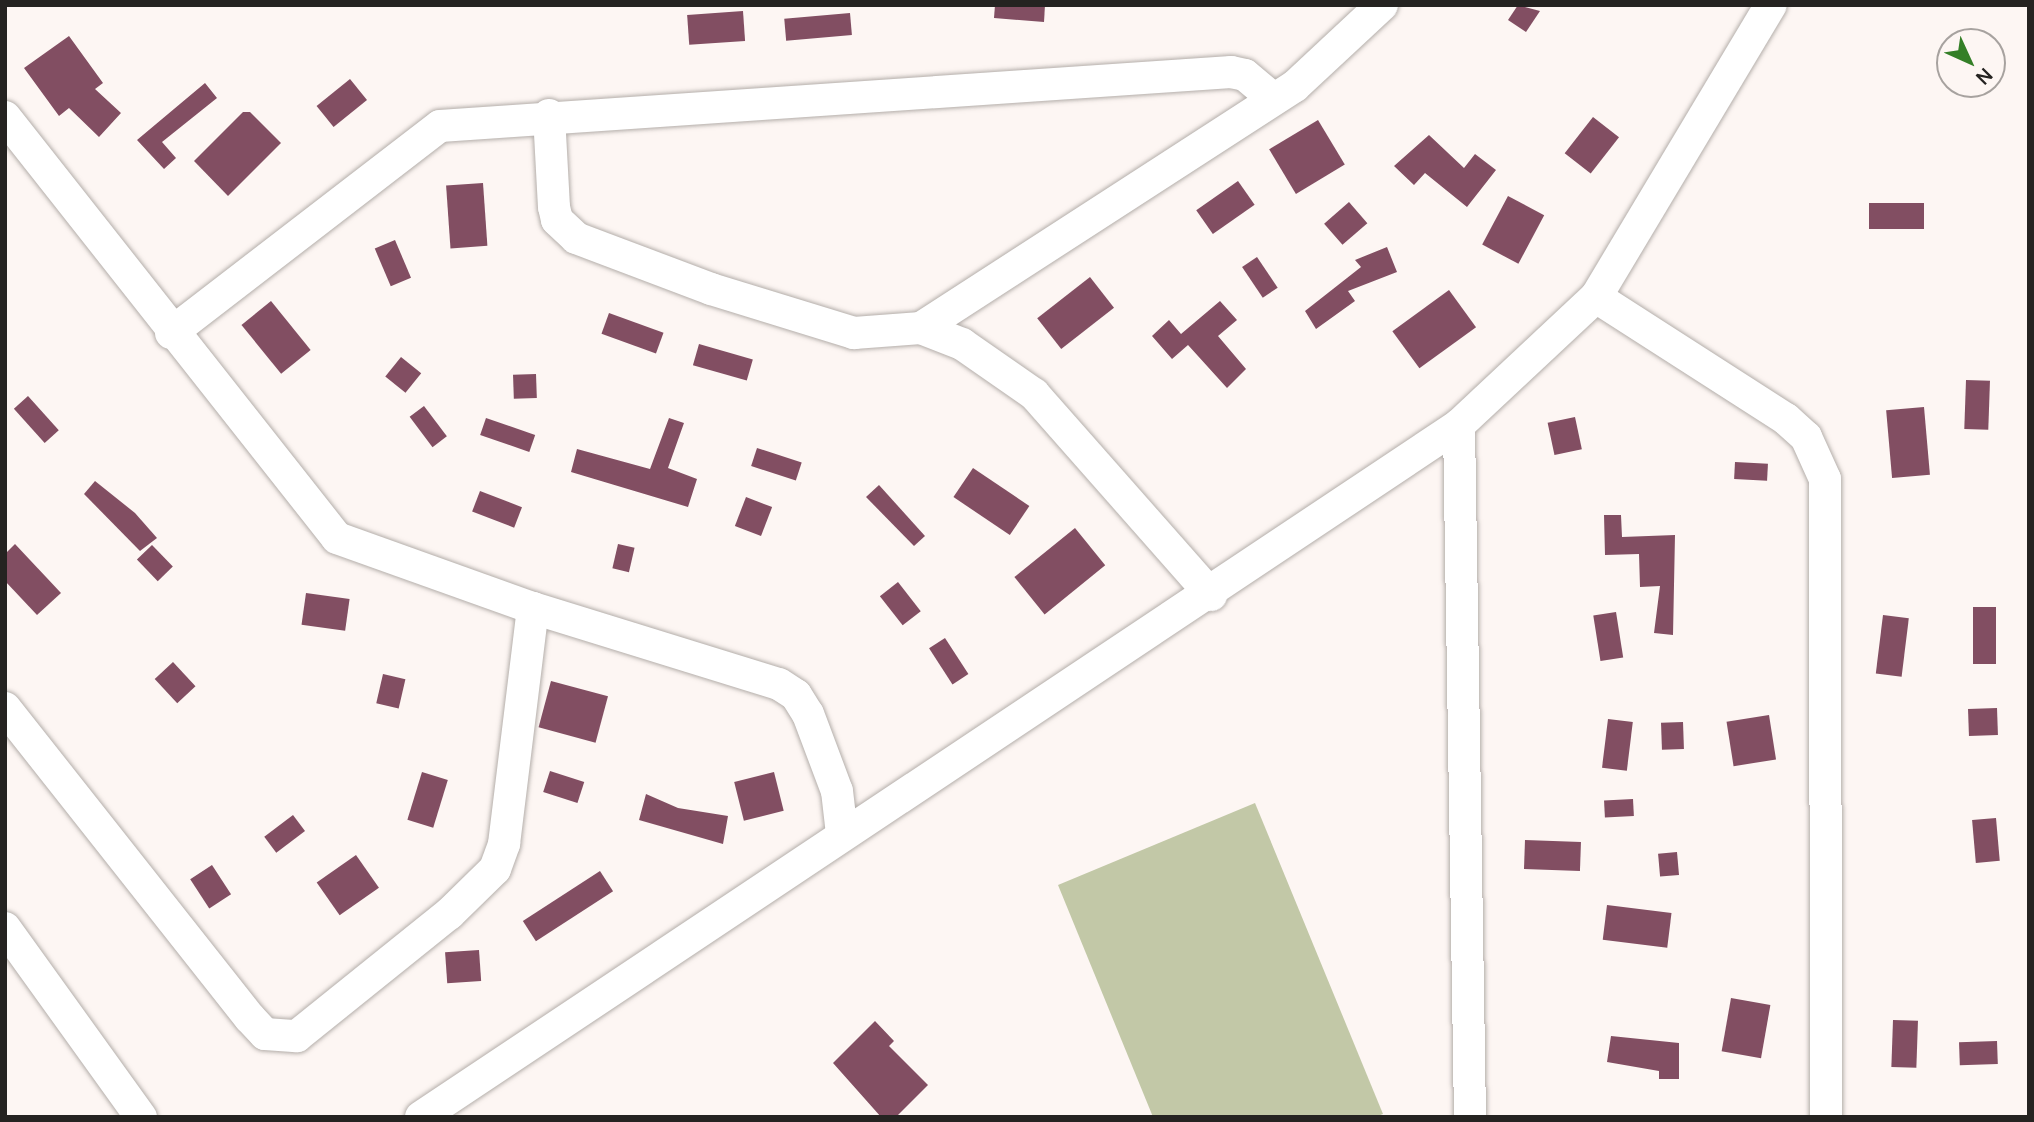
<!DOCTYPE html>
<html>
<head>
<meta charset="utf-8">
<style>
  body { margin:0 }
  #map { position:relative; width:2034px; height:1122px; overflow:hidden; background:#fdf6f3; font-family:Manrope,sans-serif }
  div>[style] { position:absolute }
  .green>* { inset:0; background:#c2c8a7 }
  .building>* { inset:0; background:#824e62; transform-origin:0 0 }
  .roads { filter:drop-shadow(0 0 2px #b4aeaa) drop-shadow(0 0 2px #b4aeaa) }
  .minor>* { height:32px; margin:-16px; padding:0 16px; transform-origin:16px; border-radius:16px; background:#fff }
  span { translate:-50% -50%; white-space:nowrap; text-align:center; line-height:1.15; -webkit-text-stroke:7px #fdf6f3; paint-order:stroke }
  .frame { position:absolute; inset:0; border:7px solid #252321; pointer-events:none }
  .north { position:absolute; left:1936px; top:28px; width:70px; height:70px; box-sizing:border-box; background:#fdf6f3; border:2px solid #a7a29f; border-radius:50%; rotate:135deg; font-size:19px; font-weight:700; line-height:28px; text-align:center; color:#252321 }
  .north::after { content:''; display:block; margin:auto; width:24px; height:32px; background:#347f27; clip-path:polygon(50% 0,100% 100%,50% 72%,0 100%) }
</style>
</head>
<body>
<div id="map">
  <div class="green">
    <i style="clip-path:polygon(1255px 803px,1383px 1114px,1375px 1117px,1153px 1117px,1058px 885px)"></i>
  </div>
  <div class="building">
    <i style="clip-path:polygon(995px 5px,1045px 5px,1044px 22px,994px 18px)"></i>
    <i style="clip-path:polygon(1518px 5px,1540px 11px,1526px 32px,1508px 20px)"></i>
    <i style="left:743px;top:11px;width:30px;height:56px;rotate:86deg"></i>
    <i style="left:850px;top:13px;width:22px;height:66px;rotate:85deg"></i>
    <i style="clip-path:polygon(69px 36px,103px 83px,95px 89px,121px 113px,99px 137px,69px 108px,59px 116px,24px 68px)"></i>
    <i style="left:350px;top:79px;width:27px;height:43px;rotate:51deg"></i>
    <i style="clip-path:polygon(205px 83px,217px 98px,162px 142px,176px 158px,164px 169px,137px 140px)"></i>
    <i style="clip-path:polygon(243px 112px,250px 112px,281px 143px,228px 196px,194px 161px)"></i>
    <i style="left:1593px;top:117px;width:33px;height:46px;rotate:38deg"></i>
    <i style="left:1318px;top:120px;width:52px;height:57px;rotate:59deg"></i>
    <i style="clip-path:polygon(1429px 135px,1464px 168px,1475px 154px,1496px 170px,1467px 207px,1425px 173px,1414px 185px,1394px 166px)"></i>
    <i style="left:1238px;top:181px;width:29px;height:51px;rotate:55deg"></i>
    <i style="left:483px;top:183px;width:63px;height:37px;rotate:86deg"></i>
    <i style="left:1508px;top:196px;width:41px;height:55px;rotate:28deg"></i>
    <i style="left:1349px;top:202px;width:28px;height:33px;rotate:49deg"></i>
    <i style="left:1869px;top:203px;width:55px;height:26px"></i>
    <i style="left:395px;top:240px;width:41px;height:22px;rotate:67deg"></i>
    <i style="clip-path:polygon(1387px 247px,1397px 272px,1348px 291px,1355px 301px,1316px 329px,1305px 311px,1361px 267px,1355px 260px)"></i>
    <i style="left:1257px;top:257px;width:37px;height:18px;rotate:56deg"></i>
    <i style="left:1090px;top:277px;width:39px;height:67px;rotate:52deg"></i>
    <i style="left:1449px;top:290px;width:46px;height:70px;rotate:54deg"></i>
    <i style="left:271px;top:301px;width:63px;height:38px;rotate:51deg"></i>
    <i style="clip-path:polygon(1220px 301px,1237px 320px,1218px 336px,1246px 369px,1227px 388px,1188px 345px,1172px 359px,1152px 336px,1169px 320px,1181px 334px)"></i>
    <i style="left:609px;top:313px;width:58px;height:22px;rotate:20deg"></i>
    <i style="left:699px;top:344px;width:56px;height:22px;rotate:16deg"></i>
    <i style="left:401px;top:357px;width:26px;height:25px;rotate:39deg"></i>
    <i style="left:536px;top:374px;width:24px;height:23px;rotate:88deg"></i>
    <i style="left:1966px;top:380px;width:24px;height:49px;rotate:2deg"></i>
    <i style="left:28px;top:396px;width:46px;height:19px;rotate:48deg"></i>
    <i style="left:424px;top:406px;width:38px;height:18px;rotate:53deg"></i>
    <i style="left:1924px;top:407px;width:68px;height:38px;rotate:85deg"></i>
    <i style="left:1575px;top:417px;width:33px;height:28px;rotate:78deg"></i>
    <i style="left:486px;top:418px;width:52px;height:18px;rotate:19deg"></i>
    <i style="clip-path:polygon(669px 418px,684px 423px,668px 468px,697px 479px,688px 507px,571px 472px,577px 449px,650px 469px)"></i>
    <i style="left:757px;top:448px;width:47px;height:19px;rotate:18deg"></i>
    <i style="left:1735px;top:462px;width:33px;height:17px;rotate:3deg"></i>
    <i style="left:973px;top:468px;width:68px;height:35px;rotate:34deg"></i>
    <i style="clip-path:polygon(95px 481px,135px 513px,157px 538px,140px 551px,84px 494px)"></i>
    <i style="clip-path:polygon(879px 485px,925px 536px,914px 546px,866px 497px)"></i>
    <i style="left:480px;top:491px;width:45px;height:22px;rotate:21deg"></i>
    <i style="left:746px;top:497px;width:28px;height:31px;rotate:21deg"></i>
    <i style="clip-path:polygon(1604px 515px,1621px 515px,1622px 537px,1675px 535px,1673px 635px,1654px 633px,1660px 586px,1640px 587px,1639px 554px,1605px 555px)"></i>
    <i style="left:1075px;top:528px;width:48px;height:78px;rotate:51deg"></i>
    <i style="clip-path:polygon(15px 544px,61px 593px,37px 615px,5px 581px,5px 554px)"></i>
    <i style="left:618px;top:544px;width:17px;height:25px;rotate:13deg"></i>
    <i style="left:152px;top:545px;width:30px;height:21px;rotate:46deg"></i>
    <i style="left:898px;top:582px;width:37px;height:23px;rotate:52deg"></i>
    <i style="left:306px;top:593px;width:44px;height:32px;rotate:8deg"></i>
    <i style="left:1973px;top:607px;width:23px;height:57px"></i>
    <i style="left:1616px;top:612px;width:46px;height:23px;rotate:81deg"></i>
    <i style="left:1883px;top:615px;width:26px;height:59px;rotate:7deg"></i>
    <i style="left:945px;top:638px;width:43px;height:19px;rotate:57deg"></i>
    <i style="left:173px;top:662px;width:33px;height:25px;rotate:47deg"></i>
    <i style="left:383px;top:674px;width:23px;height:30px;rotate:13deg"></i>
    <i style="left:551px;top:681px;width:59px;height:48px;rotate:15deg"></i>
    <i style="left:1997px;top:708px;width:27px;height:29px;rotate:88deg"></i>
    <i style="left:1769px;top:715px;width:45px;height:43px;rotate:81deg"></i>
    <i style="left:1608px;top:719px;width:25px;height:49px;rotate:7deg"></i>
    <i style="left:1683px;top:722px;width:27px;height:22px;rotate:88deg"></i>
    <i style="left:550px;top:771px;width:36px;height:22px;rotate:18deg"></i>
    <i style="left:422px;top:772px;width:27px;height:50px;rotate:17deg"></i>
    <i style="left:774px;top:772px;width:40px;height:41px;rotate:76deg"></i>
    <i style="clip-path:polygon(646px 794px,678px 808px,728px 816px,723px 844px,639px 820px)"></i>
    <i style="left:1633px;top:799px;width:17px;height:29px;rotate:87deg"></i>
    <i style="left:293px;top:815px;width:20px;height:36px;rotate:53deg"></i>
    <i style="left:1996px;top:818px;width:43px;height:24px;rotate:85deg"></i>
    <i style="left:1525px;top:840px;width:56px;height:29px;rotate:2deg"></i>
    <i style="left:1677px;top:852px;width:23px;height:19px;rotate:85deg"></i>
    <i style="left:356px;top:855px;width:40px;height:48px;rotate:55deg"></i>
    <i style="left:212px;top:865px;width:35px;height:26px;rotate:57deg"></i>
    <i style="left:600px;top:871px;width:24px;height:92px;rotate:57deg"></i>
    <i style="left:1607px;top:905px;width:65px;height:35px;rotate:7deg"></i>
    <i style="left:479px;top:950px;width:31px;height:34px;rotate:86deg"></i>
    <i style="left:1731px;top:998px;width:40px;height:54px;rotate:10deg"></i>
    <i style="left:1893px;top:1020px;width:25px;height:47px;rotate:2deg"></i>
    <i style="clip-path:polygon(875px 1021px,894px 1041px,889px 1046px,928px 1085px,896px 1117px,881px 1117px,833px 1063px)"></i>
    <i style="clip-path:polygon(1611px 1036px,1679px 1043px,1679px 1079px,1659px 1079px,1659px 1071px,1607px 1062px)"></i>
    <i style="left:1997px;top:1041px;width:23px;height:38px;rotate:88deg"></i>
  </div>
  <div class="roads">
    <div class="minor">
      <i style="left:549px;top:115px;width:92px;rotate:86.9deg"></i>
      <i style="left:554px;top:207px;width:13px;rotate:77deg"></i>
      <i style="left:557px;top:220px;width:26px;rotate:43deg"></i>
      <i style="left:576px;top:238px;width:144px;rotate:20.7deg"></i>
      <i style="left:711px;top:289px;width:150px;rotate:17.1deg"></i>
      <i style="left:854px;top:333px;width:67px;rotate:-4.3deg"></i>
      <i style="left:921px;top:328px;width:445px;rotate:-32.9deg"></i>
      <i style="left:1295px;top:86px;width:119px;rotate:-43deg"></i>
      <i style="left:5px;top:117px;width:536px;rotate:51.74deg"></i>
      <i style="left:337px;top:538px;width:208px;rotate:19.7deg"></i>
      <i style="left:533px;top:608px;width:257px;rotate:17.2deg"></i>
      <i style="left:779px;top:684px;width:20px;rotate:33deg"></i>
      <i style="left:796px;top:695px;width:22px;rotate:58deg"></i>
      <i style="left:808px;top:714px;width:82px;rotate:69.4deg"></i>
      <i style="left:837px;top:791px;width:43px;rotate:83.4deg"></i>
      <i style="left:1596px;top:297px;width:226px;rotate:32.7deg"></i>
      <i style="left:1786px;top:419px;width:27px;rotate:42deg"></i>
      <i style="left:1806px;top:437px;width:46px;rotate:65.7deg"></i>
      <i style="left:1825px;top:479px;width:638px;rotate:89.91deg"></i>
      <i style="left:921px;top:328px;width:44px;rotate:21.3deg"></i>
      <i style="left:962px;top:344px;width:88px;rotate:34.8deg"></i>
      <i style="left:1034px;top:394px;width:268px;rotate:48.6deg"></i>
      <i style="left:171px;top:333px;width:339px;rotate:-37.6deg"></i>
      <i style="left:440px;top:126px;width:793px;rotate:-3.91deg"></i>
      <i style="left:1231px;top:72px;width:14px;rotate:12deg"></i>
      <i style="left:1245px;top:75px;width:35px;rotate:40deg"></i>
      <i style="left:1459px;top:425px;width:692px;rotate:89.09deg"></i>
      <i style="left:5px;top:708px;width:395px;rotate:51.7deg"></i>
      <i style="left:250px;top:1018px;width:22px;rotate:47deg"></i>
      <i style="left:265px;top:1034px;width:32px;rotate:4deg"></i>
      <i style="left:297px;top:1036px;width:195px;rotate:-38.8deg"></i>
      <i style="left:449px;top:914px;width:64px;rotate:-44.4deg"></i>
      <i style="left:495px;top:869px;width:27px;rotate:-70deg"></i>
      <i style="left:504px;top:844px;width:238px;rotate:-83deg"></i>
      <i style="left:5px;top:928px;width:233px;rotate:54.3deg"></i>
      <i style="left:421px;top:1117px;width:1248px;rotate:-33.69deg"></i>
      <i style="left:1459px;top:425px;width:187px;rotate:-43.1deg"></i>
      <i style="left:1596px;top:297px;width:340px;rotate:-59.1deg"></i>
    </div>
  </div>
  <div class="frame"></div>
  <div class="north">N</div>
</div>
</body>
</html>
